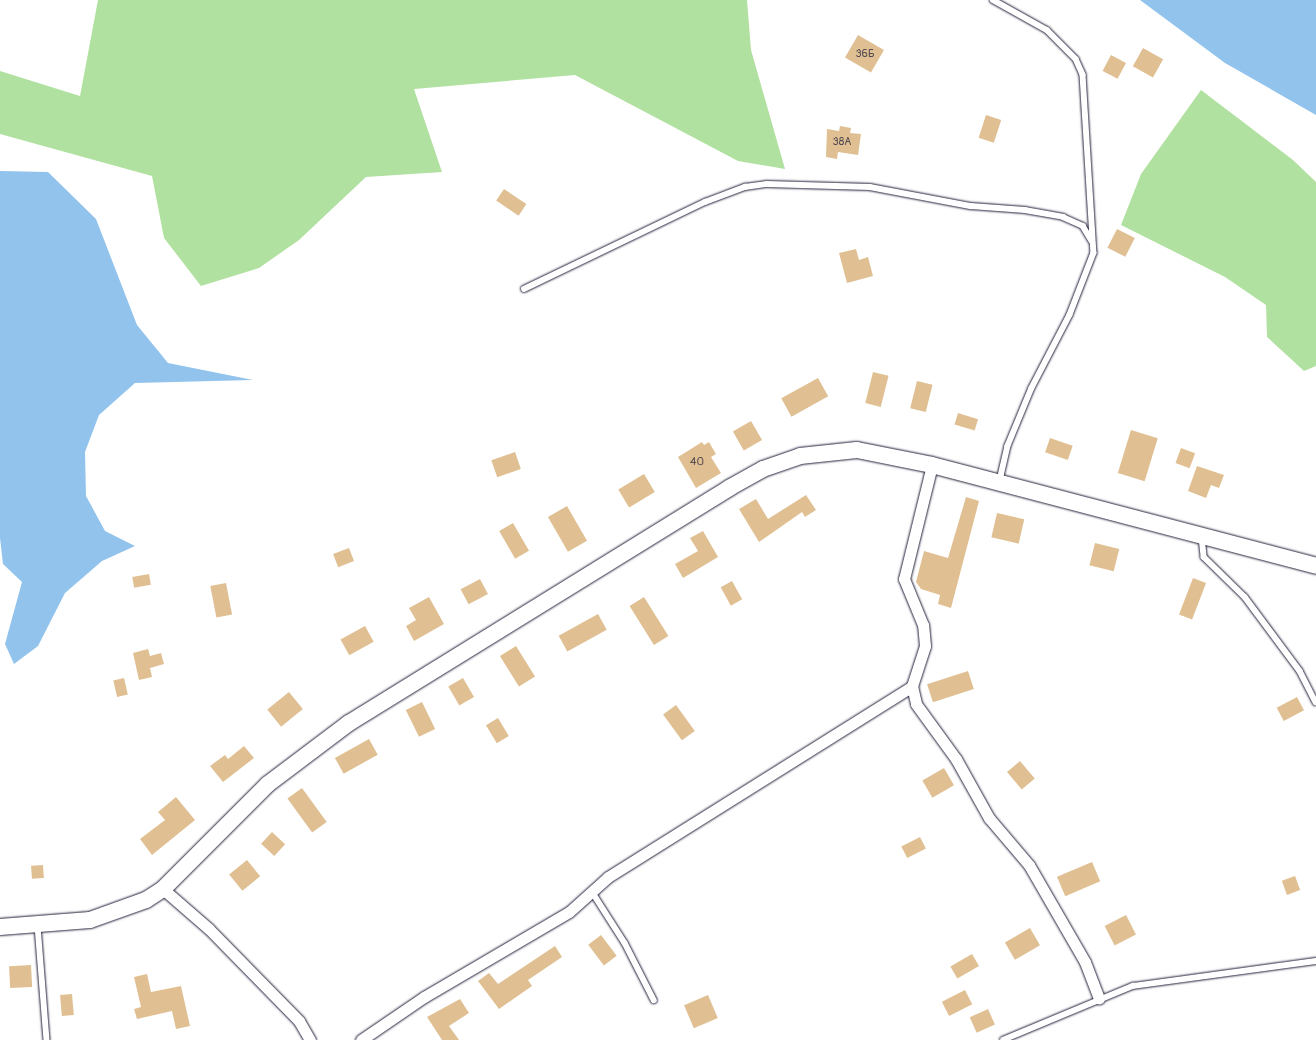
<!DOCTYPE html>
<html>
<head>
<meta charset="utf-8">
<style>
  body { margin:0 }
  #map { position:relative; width:1316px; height:1040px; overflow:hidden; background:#fff; font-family:Pangolin,sans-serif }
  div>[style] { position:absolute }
  .green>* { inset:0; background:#b1e1a0 }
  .water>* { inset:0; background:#91c3ed }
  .building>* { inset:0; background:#e0c093; transform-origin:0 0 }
  .roads { filter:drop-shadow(0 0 1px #22223b) drop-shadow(0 0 1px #22223b) }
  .lane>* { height:5.5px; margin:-2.75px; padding:0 2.75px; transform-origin:2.75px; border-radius:2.75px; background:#fff }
  .street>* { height:11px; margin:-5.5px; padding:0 5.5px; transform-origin:5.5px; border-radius:5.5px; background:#fff }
  .secondary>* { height:16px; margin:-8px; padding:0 8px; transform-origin:8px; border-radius:8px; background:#fff }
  span { translate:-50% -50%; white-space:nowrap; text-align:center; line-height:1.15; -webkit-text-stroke:5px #fff; paint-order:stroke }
  .number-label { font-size:11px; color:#524a51 }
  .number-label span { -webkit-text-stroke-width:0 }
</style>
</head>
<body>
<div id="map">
  <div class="green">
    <i style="clip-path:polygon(98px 0,747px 0,751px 50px,785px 169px,738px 161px,575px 75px,414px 89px,442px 172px,366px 177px,299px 240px,259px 268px,201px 286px,164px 238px,152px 176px,0 134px,0 71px,80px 96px)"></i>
    <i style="clip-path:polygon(1201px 90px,1293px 160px,1316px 182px,1316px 366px,1304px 371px,1267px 337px,1266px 305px,1225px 277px,1121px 225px,1141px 174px)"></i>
  </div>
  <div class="water">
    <i style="clip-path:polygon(1140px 0,1316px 0,1316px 115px,1225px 63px)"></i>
    <i style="clip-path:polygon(0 171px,48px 172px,96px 219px,137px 325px,168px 363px,253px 380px,135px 383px,99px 415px,85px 452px,86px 496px,105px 531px,135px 546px,102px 561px,65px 593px,38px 646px,14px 664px,5px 644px,22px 582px,3px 564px,0 538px)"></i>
  </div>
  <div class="building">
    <i style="left:858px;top:35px;width:30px;height:26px;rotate:30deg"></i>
    <i style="left:1143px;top:48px;width:23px;height:21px;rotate:29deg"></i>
    <i style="left:1111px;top:55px;width:17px;height:18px;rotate:28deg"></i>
    <i style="left:986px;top:115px;width:16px;height:24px;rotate:18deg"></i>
    <i style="clip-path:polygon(840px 126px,851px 128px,850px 133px,861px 134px,858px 155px,838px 152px,837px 159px,826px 157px,827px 129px,839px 131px)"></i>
    <i style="left:504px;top:189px;width:27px;height:14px;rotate:34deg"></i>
    <i style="left:1117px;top:229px;width:20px;height:21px;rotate:27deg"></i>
    <i style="clip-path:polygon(856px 249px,859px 260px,868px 257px,873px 276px,847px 283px,839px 253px)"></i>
    <i style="left:873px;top:372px;width:16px;height:32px;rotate:14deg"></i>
    <i style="left:818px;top:378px;width:21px;height:42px;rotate:61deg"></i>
    <i style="left:917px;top:381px;width:16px;height:28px;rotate:14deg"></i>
    <i style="left:958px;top:413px;width:21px;height:12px;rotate:17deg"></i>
    <i style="left:751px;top:421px;width:22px;height:21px;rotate:60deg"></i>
    <i style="left:1131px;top:430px;width:28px;height:45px;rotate:17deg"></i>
    <i style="left:1050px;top:438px;width:24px;height:15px;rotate:19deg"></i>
    <i style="clip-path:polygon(702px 442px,704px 445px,709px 442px,716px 454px,711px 457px,721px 473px,696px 488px,678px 457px)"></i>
    <i style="left:1181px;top:448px;width:15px;height:16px;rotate:20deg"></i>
    <i style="left:515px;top:452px;width:18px;height:25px;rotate:71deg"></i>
    <i style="clip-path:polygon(1197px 466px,1224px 475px,1219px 488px,1211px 485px,1206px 498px,1188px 491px)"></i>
    <i style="left:644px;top:474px;width:21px;height:30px;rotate:59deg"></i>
    <i style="clip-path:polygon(806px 495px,816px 510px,805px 517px,802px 512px,759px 542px,739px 509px,756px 499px,768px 519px)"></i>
    <i style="clip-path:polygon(966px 497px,979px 501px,951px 608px,938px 604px,940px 595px,921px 589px,916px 582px,924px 551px,948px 558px)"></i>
    <i style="left:567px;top:506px;width:40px;height:22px;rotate:60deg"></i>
    <i style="left:997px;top:513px;width:28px;height:25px;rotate:13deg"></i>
    <i style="left:513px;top:523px;width:32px;height:16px;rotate:60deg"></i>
    <i style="clip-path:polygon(703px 531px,718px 557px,683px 578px,675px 564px,698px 551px,690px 538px)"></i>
    <i style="left:1095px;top:543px;width:25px;height:23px;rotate:14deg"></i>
    <i style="left:349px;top:548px;width:14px;height:17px;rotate:69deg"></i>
    <i style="left:149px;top:574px;width:11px;height:17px;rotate:80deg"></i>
    <i style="left:1193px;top:578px;width:14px;height:39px;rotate:21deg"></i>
    <i style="left:480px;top:579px;width:17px;height:22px;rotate:62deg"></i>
    <i style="left:732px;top:581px;width:21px;height:13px;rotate:61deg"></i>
    <i style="left:226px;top:583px;width:32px;height:16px;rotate:79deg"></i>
    <i style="clip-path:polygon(429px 597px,444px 624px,414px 641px,406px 626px,416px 620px,409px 608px)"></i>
    <i style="left:644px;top:597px;width:46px;height:17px;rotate:58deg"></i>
    <i style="left:598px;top:614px;width:18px;height:45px;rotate:61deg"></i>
    <i style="left:365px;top:626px;width:18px;height:28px;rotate:61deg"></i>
    <i style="left:516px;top:646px;width:36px;height:19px;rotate:58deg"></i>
    <i style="clip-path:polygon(148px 649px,150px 656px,161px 653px,164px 664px,150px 668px,152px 677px,139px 680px,133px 653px)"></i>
    <i style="left:968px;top:671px;width:19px;height:43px;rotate:72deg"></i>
    <i style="left:124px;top:678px;width:17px;height:11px;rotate:77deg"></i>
    <i style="left:463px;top:678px;width:22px;height:17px;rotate:60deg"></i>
    <i style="left:289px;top:692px;width:22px;height:28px;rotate:51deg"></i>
    <i style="left:1297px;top:697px;width:15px;height:23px;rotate:62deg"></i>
    <i style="left:422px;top:702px;width:30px;height:18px;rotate:64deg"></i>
    <i style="left:676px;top:705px;width:32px;height:16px;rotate:54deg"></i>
    <i style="left:498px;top:718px;width:21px;height:14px;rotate:59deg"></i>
    <i style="left:369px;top:739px;width:18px;height:39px;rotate:61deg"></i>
    <i style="clip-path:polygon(244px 746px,254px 758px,223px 782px,210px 766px,225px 755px,228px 759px)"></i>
    <i style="left:1020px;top:761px;width:23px;height:17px;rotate:50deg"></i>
    <i style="left:944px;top:768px;width:20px;height:25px;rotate:60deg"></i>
    <i style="left:302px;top:788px;width:42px;height:18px;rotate:54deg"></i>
    <i style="clip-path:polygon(176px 797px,195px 820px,152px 855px,140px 839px,165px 820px,158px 812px)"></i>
    <i style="left:272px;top:832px;width:18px;height:16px;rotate:43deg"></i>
    <i style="left:920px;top:837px;width:13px;height:21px;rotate:63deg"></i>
    <i style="left:247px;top:860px;width:21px;height:23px;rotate:51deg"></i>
    <i style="left:1092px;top:862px;width:21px;height:38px;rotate:67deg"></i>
    <i style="left:43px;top:865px;width:13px;height:12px;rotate:86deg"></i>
    <i style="left:1295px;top:876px;width:15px;height:14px;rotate:70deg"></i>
    <i style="left:1126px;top:915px;width:22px;height:24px;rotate:63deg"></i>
    <i style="left:1030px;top:928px;width:20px;height:29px;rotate:60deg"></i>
    <i style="left:601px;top:935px;width:26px;height:16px;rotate:53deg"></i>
    <i style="clip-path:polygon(555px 946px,562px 957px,528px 980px,532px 986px,499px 1009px,478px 981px,489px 973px,498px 984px)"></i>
    <i style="left:972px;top:954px;width:14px;height:25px;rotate:60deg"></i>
    <i style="left:31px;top:965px;width:22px;height:22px;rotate:87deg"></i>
    <i style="clip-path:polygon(147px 974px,151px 992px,181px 986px,190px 1026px,176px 1029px,172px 1011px,137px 1019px,134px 1009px,141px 1007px,134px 977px)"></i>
    <i style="left:965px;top:990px;width:16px;height:26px;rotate:63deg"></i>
    <i style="left:72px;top:994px;width:21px;height:12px;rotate:85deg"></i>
    <i style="left:708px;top:995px;width:25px;height:26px;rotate:67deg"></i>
    <i style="clip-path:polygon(460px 999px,469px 1013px,449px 1026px,459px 1040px,442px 1040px,427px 1017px)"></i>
    <i style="left:988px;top:1009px;width:17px;height:20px;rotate:66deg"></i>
  </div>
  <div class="roads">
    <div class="lane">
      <i style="left:993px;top:0;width:62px;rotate:29.1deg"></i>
      <i style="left:1047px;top:30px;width:41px;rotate:45deg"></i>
      <i style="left:1076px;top:59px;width:17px;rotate:66deg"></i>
      <i style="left:1083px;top:75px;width:178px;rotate:86.5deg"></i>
      <i style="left:1094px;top:253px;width:66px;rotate:111.2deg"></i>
      <i style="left:1070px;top:315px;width:82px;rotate:117.5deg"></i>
      <i style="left:1032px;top:388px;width:63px;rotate:112.5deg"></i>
      <i style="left:1008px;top:446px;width:36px;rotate:103deg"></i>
      <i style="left:524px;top:289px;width:201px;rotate:-25.7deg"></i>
      <i style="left:705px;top:202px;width:43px;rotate:-20.6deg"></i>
      <i style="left:745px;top:187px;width:22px;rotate:-8deg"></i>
      <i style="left:767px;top:184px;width:103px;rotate:1.7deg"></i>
      <i style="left:870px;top:187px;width:103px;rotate:10.7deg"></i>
      <i style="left:971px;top:206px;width:54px;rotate:4.2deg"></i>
      <i style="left:1025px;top:210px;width:39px;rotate:10deg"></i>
      <i style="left:1063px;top:217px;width:22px;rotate:24deg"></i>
      <i style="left:1083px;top:226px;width:17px;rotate:59deg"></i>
      <i style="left:1202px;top:537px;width:20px;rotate:84deg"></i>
      <i style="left:1204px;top:557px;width:57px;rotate:44.3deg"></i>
      <i style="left:1245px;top:597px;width:92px;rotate:53.4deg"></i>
      <i style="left:1300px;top:671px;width:35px;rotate:63deg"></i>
      <i style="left:593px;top:893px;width:59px;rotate:57.4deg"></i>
      <i style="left:625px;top:943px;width:64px;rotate:63deg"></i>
      <i style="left:38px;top:926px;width:114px;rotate:85.5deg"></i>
      <i style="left:1003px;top:1040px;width:141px;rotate:-22.6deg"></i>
      <i style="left:1133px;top:986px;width:185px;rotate:-7.8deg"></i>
    </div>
    <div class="street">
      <i style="left:912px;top:686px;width:18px;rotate:77deg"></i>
      <i style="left:916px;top:704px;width:68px;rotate:54deg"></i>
      <i style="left:956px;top:759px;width:68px;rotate:60.8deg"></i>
      <i style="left:989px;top:818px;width:62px;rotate:49.6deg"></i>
      <i style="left:1029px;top:865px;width:112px;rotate:60deg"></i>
      <i style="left:1085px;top:962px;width:39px;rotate:69deg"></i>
      <i style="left:163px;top:889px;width:61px;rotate:41deg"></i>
      <i style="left:209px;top:929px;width:129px;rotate:45.6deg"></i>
      <i style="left:299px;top:1021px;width:22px;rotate:60deg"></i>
      <i style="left:361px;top:1040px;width:76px;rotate:-34.3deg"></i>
      <i style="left:424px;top:997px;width:168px;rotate:-30.4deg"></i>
      <i style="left:569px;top:912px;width:52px;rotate:-41.9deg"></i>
      <i style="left:608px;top:877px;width:359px;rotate:-32.1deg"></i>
      <i style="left:912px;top:686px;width:42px;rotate:-72deg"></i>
      <i style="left:925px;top:646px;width:21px;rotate:-95deg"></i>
      <i style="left:923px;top:625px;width:50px;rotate:-112.4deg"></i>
      <i style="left:904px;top:579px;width:117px;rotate:-76.2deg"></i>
    </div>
    <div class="secondary">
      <i style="left:0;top:927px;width:90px;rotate:-4.4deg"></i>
      <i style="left:90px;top:920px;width:59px;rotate:-19.7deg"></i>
      <i style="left:146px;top:900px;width:20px;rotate:-33deg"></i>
      <i style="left:163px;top:889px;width:148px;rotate:-45deg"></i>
      <i style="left:268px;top:784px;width:101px;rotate:-37deg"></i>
      <i style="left:349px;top:723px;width:447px;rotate:-31.7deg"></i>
      <i style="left:729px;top:488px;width:39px;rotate:-29deg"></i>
      <i style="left:763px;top:469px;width:39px;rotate:-19deg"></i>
      <i style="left:800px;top:456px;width:57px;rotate:-6deg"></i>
      <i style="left:857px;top:450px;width:76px;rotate:11.3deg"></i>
      <i style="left:932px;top:465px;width:397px;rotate:14.7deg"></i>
    </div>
  </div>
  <div class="number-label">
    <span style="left:865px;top:54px">36Б</span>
    <span style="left:842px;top:142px">38А</span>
    <span style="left:697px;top:462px">40</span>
  </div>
</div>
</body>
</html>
